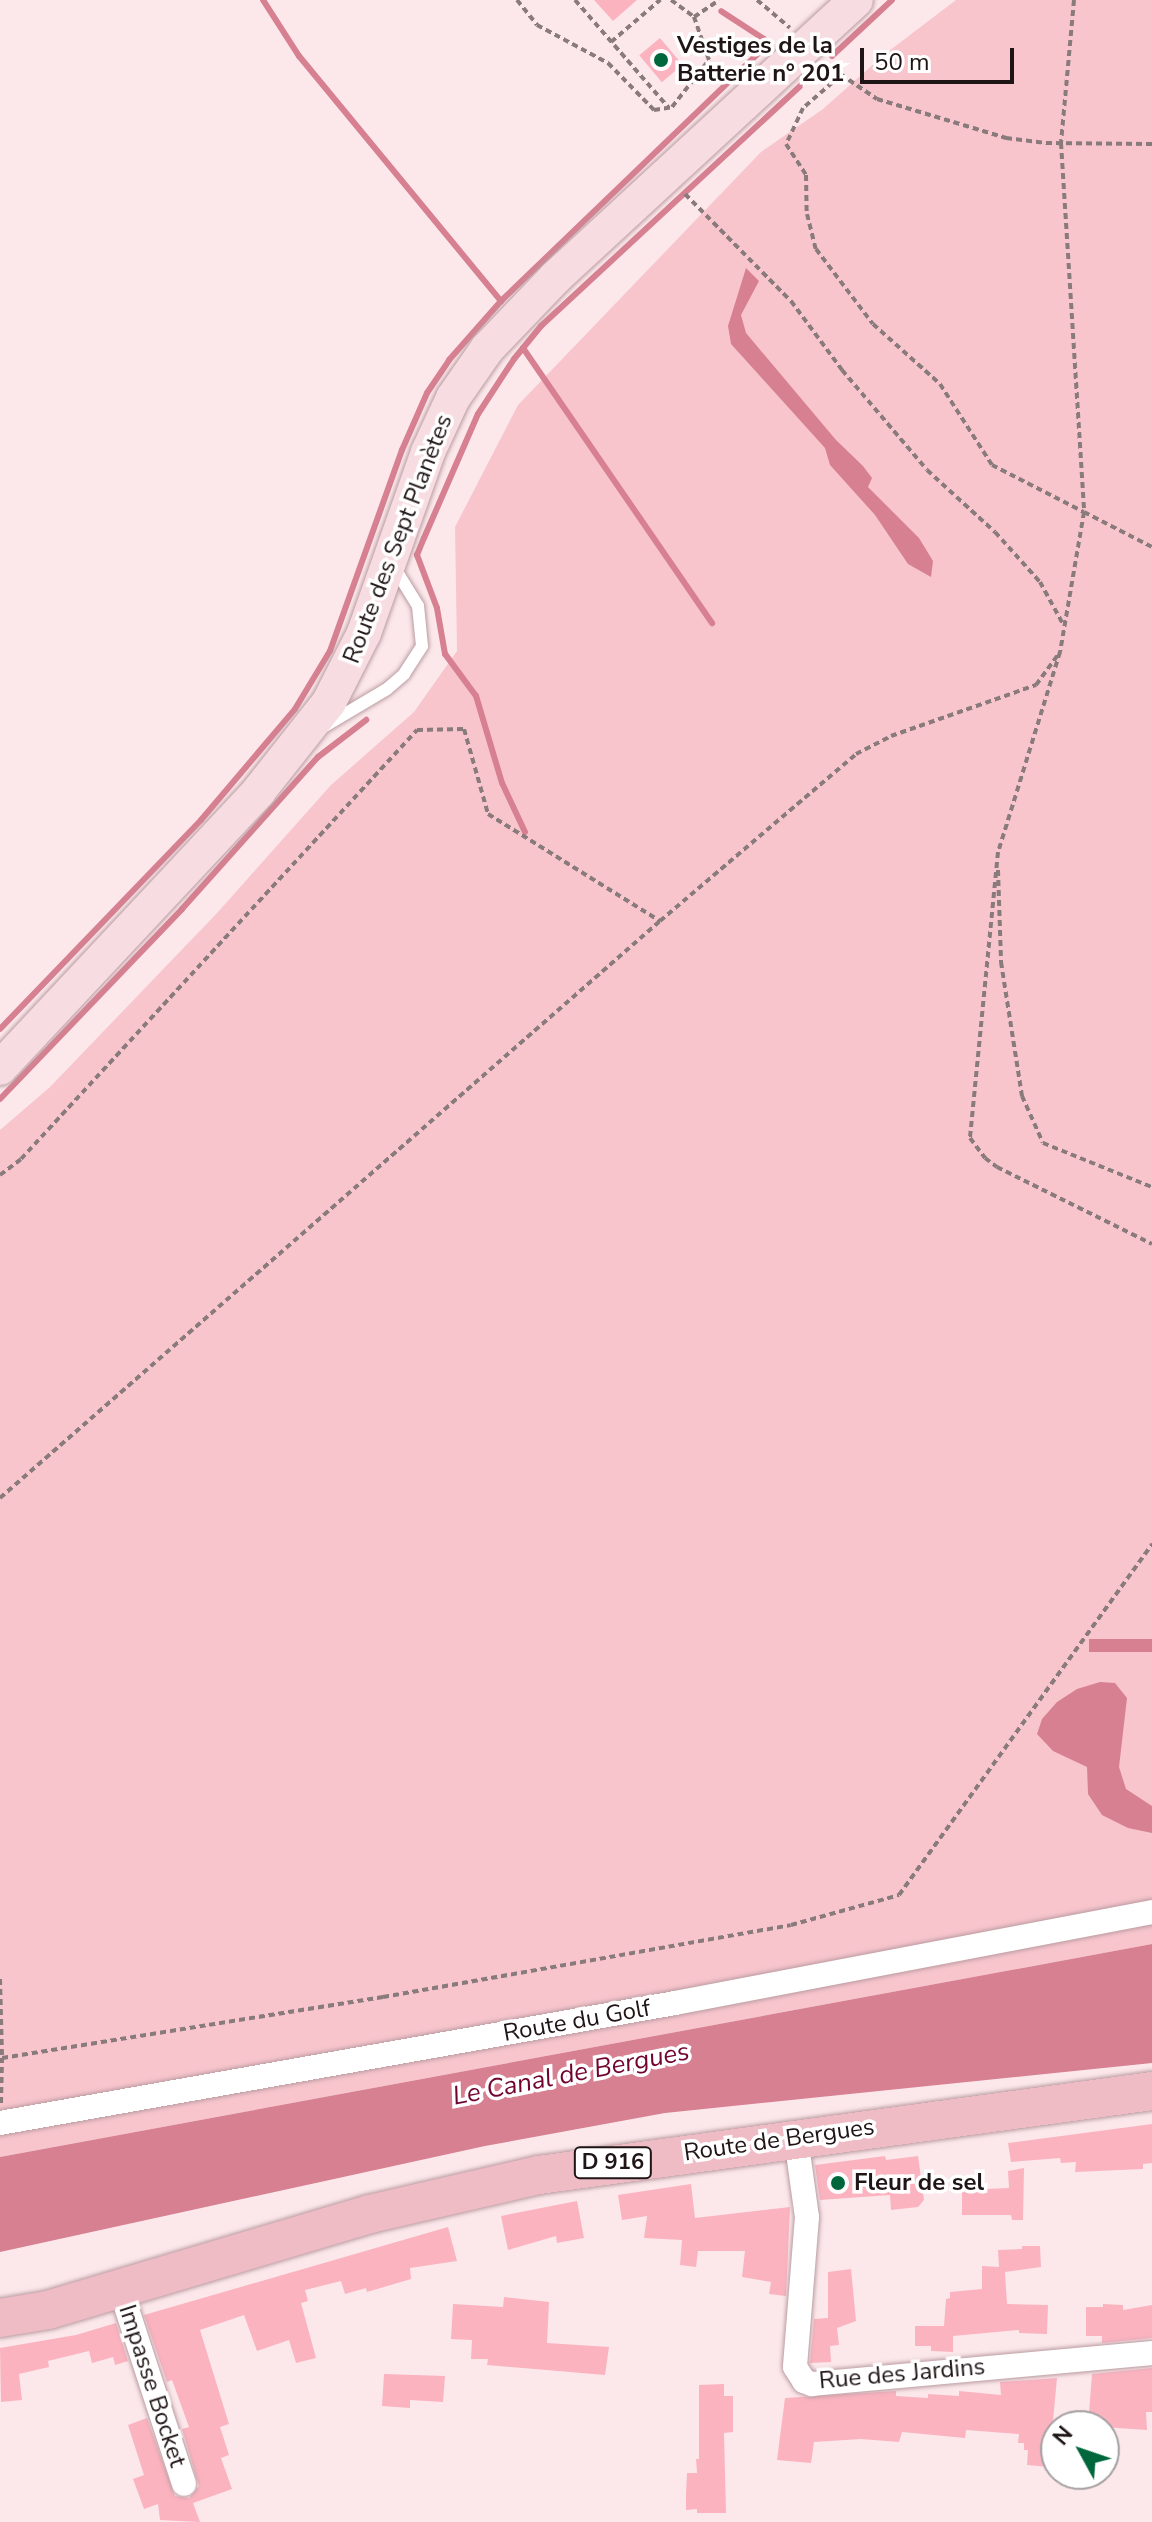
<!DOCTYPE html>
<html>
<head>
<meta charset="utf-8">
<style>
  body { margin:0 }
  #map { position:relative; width:1152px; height:2522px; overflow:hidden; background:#fce8eb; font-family:"Nunito Sans",sans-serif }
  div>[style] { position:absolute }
  .green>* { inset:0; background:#f8c5cd }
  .water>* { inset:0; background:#d68091; transform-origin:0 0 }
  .stream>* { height:6px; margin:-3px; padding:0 3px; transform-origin:3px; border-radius:3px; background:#d68091 }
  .building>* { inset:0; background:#fbb3c0; transform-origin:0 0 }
  .path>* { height:4px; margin-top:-2px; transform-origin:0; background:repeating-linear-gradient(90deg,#897a7c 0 6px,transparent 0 10px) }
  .roads { filter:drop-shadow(0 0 2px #ba9ca1) drop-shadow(0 0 2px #ba9ca1) }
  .lane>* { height:12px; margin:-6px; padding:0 6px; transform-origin:6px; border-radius:6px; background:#fff }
  .street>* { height:24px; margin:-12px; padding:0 12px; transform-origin:12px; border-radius:12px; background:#fff }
  .secondary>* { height:34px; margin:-17px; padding:0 17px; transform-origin:17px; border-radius:17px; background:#f7dde2 }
  .primary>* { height:38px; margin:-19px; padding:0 19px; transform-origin:19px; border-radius:19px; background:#efbbc5 }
  .dots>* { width:22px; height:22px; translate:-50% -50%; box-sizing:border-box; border:4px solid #fff; border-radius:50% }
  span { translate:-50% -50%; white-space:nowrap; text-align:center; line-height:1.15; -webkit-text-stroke:7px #fff; paint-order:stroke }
  .shield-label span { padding:2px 6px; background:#fff; border:2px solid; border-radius:6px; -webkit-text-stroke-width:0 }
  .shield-label { font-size:22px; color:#1f1416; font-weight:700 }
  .poi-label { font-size:24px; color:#1f1416; font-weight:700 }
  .left { translate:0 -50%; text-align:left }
  .street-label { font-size:24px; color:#1f1416 }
  .water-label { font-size:26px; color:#70042e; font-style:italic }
  .north { position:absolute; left:1040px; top:2410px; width:80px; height:80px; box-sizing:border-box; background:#fff; border:2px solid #a5a1a2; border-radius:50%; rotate:310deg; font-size:22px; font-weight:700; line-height:32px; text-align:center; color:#1f1416 }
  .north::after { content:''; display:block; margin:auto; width:28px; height:36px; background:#00673d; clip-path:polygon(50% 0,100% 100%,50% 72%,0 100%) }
  .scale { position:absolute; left:860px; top:48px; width:154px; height:36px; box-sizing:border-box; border:4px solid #1f1416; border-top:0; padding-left:10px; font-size:24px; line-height:28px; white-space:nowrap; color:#1f1416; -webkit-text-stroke:6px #fff; paint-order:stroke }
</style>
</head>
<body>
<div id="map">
  <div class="green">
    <i style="clip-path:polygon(956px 0,1152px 0,1152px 1944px,0 2157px,0 1130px,50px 1087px,218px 912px,331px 785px,414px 712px,457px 651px,455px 527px,518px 405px,761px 152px,823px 109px,885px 54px)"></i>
  </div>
  <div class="water">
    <i style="clip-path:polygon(746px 268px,759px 281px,741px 315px,746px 333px,836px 440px,863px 466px,872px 478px,868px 487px,919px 538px,933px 561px,931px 577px,908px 564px,875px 515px,830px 465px,825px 448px,731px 344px,728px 326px)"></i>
    <i style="left:1152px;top:1639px;width:13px;height:63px;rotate:90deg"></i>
    <i style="clip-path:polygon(1100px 1682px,1115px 1683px,1127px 1698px,1119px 1767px,1126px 1789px,1152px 1806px,1152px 1833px,1128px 1828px,1102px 1815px,1088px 1794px,1087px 1767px,1053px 1751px,1037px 1734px,1042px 1719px,1057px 1702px,1077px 1689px)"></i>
    <i style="clip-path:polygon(1152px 1944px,1152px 2063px,665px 2113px,485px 2146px,0 2252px,0 2157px)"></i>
  </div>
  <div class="stream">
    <i style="left:263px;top:0;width:67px;rotate:57.3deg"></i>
    <i style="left:299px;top:56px;width:318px;rotate:50.5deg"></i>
    <i style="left:832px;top:56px;width:82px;rotate:-43deg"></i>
    <i style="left:523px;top:348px;width:334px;rotate:55.5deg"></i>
    <i style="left:525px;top:832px;width:54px;rotate:-115.1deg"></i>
    <i style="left:502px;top:783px;width:91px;rotate:-106.6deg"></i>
    <i style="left:476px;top:696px;width:52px;rotate:-126.4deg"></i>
    <i style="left:445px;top:654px;width:47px;rotate:-99.9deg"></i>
    <i style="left:437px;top:608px;width:57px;rotate:-110.7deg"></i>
    <i style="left:417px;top:555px;width:18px;rotate:-68deg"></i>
    <i style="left:424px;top:538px;width:135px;rotate:-66.5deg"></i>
    <i style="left:478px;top:414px;width:66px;rotate:-56.8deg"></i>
    <i style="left:514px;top:359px;width:43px;rotate:-50.7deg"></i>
    <i style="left:541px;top:326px;width:375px;rotate:-42.8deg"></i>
    <i style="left:0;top:1029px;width:290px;rotate:-46.1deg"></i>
    <i style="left:201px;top:820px;width:145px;rotate:-49.7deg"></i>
    <i style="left:295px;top:709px;width:68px;rotate:-58.9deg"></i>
    <i style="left:330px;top:651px;width:214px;rotate:-70.3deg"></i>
    <i style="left:402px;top:450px;width:62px;rotate:-66.3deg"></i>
    <i style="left:427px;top:393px;width:40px;rotate:-56deg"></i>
    <i style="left:449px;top:360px;width:79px;rotate:-48.6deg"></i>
    <i style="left:501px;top:301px;width:366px;rotate:-43.9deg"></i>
    <i style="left:765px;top:47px;width:8px;rotate:-97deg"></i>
    <i style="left:764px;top:39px;width:51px;rotate:-146.9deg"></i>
    <i style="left:0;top:1099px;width:263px;rotate:-46.2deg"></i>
    <i style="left:182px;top:909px;width:204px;rotate:-48.2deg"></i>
    <i style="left:318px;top:757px;width:61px;rotate:-37.6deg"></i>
  </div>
  <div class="building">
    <i style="clip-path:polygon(594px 0,637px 0,613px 21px)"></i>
    <i style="left:660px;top:38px;width:35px;height:27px;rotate:50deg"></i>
    <i style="clip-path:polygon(1152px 2124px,1152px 2163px,1143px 2164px,1143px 2169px,1075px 2172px,1076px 2162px,1061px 2163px,1060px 2158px,1011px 2162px,1008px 2143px)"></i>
    <i style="clip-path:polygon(885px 2156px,886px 2160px,918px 2156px,924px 2200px,918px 2207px,891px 2210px,890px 2195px,820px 2200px,815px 2165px)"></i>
    <i style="clip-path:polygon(1024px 2168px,1023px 2220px,1012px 2220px,1011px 2215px,962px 2215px,962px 2190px,1009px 2188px,1008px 2171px)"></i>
    <i style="clip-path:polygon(691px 2184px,695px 2218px,790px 2207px,786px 2296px,769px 2294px,771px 2282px,742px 2277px,745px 2251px,698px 2251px,696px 2267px,680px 2265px,682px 2240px,644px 2238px,647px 2216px,622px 2220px,618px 2195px)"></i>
    <i style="clip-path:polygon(577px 2201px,584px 2238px,557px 2243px,556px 2236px,508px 2250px,501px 2216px)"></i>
    <i style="clip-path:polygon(448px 2227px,457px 2261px,410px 2268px,411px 2279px,367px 2292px,366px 2288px,345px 2294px,341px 2281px,305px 2290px,308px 2301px,301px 2303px,316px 2358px,296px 2363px,289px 2340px,257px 2351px,244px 2315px,200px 2330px,229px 2424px,220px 2427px,229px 2455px,221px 2458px,232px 2489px,193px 2503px,200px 2522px,160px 2520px,158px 2504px,144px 2509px,133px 2479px,144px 2475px,128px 2425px,147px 2418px,175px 2496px,189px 2498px,199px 2486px,182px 2429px,189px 2427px,172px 2380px,167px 2382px,144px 2315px)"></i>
    <i style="clip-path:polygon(1022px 2246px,1040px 2246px,1041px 2267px,1005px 2272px,1007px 2304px,1048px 2305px,1047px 2334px,1019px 2333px,1019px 2330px,953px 2336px,953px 2352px,931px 2351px,931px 2346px,915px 2346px,915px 2326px,944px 2326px,946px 2299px,950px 2298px,950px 2292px,982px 2289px,982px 2266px,999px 2267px,998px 2250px,1022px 2249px)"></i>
    <i style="clip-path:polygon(851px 2269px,856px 2321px,837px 2328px,839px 2345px,830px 2346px,831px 2362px,810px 2363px,814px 2319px,828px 2318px,828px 2272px)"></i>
    <i style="clip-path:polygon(504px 2297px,549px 2302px,547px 2343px,609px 2347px,605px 2375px,487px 2365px,488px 2359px,471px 2359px,472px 2340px,451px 2339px,453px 2304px,503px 2307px)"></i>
    <i style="clip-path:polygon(1103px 2304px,1123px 2305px,1123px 2310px,1152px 2305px,1152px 2338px,1102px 2343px,1102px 2336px,1086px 2336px,1086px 2307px,1103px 2307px)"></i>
    <i style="clip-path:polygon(116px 2323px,128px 2361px,115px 2365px,113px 2357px,92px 2363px,89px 2351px,48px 2361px,49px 2367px,19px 2374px,22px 2400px,1px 2402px,0 2348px,76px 2335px)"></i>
    <i style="clip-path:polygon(1152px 2368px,1152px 2412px,1146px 2412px,1147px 2430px,1088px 2426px,1092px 2374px)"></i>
    <i style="clip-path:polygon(384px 2374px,445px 2376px,443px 2402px,410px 2400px,410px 2408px,382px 2406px)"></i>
    <i style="clip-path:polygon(1057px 2378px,1053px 2421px,1056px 2422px,1056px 2448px,1051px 2448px,1049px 2467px,1027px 2465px,1028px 2450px,1024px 2450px,1024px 2443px,1018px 2443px,1019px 2434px,966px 2430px,965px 2438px,902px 2432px,899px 2442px,861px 2439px,814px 2442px,811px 2463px,777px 2460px,785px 2398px,896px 2391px,896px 2396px,928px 2398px,928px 2394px,959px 2396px,959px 2391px,1001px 2395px,1000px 2382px)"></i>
    <i style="clip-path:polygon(724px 2384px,724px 2396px,733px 2396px,733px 2432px,724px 2433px,726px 2513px,697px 2513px,697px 2509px,686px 2510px,686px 2493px,687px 2473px,697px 2473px,696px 2459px,699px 2459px,699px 2385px)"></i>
  </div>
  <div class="path">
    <i style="left:517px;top:0;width:32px;rotate:51deg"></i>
    <i style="left:537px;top:25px;width:81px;rotate:28.2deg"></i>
    <i style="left:608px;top:63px;width:66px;rotate:45.6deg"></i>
    <i style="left:654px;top:110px;width:18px;rotate:-9deg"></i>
    <i style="left:672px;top:107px;width:60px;rotate:-51.8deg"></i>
    <i style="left:709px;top:60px;width:46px;rotate:-109.2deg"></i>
    <i style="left:575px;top:0;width:142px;rotate:49deg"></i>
    <i style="left:671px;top:0;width:29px;rotate:36deg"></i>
    <i style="left:694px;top:17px;width:30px;rotate:-34deg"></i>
    <i style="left:757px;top:0;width:43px;rotate:40.3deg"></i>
    <i style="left:1074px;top:0;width:144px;rotate:95.2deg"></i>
    <i style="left:1061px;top:143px;width:370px;rotate:86.4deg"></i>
    <i style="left:1084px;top:512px;width:76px;rotate:27.2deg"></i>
    <i style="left:611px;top:42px;width:65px;rotate:-40.6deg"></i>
    <i style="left:824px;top:63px;width:64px;rotate:34.2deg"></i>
    <i style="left:877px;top:99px;width:135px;rotate:16.8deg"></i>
    <i style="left:1006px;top:138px;width:40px;rotate:7.1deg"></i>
    <i style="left:1046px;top:143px;width:106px;rotate:0.5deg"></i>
    <i style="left:840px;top:76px;width:49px;rotate:139.1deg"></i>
    <i style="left:803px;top:108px;width:40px;rotate:115deg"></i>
    <i style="left:786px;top:144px;width:37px;rotate:57deg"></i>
    <i style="left:806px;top:175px;width:39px;rotate:89deg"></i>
    <i style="left:807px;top:214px;width:36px;rotate:76deg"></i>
    <i style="left:816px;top:249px;width:94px;rotate:52.8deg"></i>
    <i style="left:873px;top:324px;width:90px;rotate:41.8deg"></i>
    <i style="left:940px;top:384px;width:96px;rotate:57.3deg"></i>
    <i style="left:992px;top:465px;width:103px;rotate:27.1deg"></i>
    <i style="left:1084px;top:512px;width:142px;rotate:99.7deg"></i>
    <i style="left:1060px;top:652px;width:209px;rotate:107.2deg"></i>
    <i style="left:998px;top:852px;width:287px;rotate:95.6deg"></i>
    <i style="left:970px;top:1138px;width:25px;rotate:53deg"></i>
    <i style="left:985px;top:1158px;width:15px;rotate:37deg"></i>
    <i style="left:997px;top:1167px;width:173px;rotate:26.4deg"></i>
    <i style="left:685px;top:194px;width:151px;rotate:45.3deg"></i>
    <i style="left:791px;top:301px;width:86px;rotate:53.5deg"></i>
    <i style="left:842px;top:370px;width:131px;rotate:49.6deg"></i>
    <i style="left:927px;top:470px;width:92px;rotate:42.4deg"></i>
    <i style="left:995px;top:532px;width:67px;rotate:48deg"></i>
    <i style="left:1040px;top:582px;width:48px;rotate:61.3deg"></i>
    <i style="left:998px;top:870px;width:92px;rotate:88.1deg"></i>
    <i style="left:1001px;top:962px;width:136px;rotate:81.1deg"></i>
    <i style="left:1022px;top:1096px;width:51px;rotate:65.9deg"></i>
    <i style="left:1043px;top:1143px;width:118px;rotate:22deg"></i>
    <i style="left:0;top:1175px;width:26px;rotate:-37deg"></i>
    <i style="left:21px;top:1159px;width:584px;rotate:-47.29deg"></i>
    <i style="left:417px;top:730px;width:47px;rotate:-1.2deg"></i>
    <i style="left:464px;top:729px;width:88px;rotate:74.2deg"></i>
    <i style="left:488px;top:814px;width:203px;rotate:31.9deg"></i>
    <i style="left:660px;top:921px;width:257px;rotate:-40.4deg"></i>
    <i style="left:856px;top:754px;width:39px;rotate:-27deg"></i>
    <i style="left:891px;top:736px;width:154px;rotate:-19.4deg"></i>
    <i style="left:1036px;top:685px;width:41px;rotate:-54deg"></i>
    <i style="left:0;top:1498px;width:877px;rotate:-41.16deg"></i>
    <i style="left:0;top:1979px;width:79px;rotate:88.5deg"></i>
    <i style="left:2px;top:2058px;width:386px;rotate:-9.1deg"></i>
    <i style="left:383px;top:1997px;width:414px;rotate:-10deg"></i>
    <i style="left:791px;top:1925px;width:112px;rotate:-15.5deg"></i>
    <i style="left:899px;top:1895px;width:433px;rotate:-54.2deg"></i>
    <i style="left:1px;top:2103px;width:45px;rotate:-88.7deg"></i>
  </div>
  <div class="roads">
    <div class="lane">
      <i style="left:323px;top:727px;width:74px;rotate:-30.7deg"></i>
      <i style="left:387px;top:689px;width:23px;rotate:-41deg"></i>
      <i style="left:404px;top:674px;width:33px;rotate:-57deg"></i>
      <i style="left:422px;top:646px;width:40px;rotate:-95.7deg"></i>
      <i style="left:418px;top:606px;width:46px;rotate:-121.6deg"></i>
    </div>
    <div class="street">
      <i style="left:0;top:2123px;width:686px;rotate:-10.08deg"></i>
      <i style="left:675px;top:2003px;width:486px;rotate:-10.8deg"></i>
      <i style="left:796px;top:2138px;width:80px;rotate:82.1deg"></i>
      <i style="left:807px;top:2217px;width:150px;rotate:94.6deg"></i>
      <i style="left:795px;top:2367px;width:17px;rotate:57deg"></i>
      <i style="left:804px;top:2381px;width:9px;rotate:21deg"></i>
      <i style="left:812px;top:2384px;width:341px;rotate:-5.2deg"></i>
      <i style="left:120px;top:2288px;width:206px;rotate:71.9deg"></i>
    </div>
    <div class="secondary">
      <i style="left:0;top:1068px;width:378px;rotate:-46.9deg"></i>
      <i style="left:258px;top:792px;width:115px;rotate:-51.7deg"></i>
      <i style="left:329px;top:702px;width:77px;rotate:-63.1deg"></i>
      <i style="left:364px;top:633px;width:192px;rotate:-70.5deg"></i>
      <i style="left:428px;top:452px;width:60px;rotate:-65.2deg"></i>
      <i style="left:453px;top:398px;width:60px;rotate:-55.2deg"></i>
      <i style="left:487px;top:349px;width:100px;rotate:-46.2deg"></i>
      <i style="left:556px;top:277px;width:408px;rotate:-42.7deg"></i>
    </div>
    <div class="primary">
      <i style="left:0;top:2318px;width:49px;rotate:-9.5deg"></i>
      <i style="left:48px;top:2310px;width:336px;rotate:-16.6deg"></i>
      <i style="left:370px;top:2214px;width:173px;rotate:-13deg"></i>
      <i style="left:539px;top:2175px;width:619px;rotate:-7.8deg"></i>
    </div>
  </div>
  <div class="dots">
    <i style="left:661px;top:60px;background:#00673d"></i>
    <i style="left:838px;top:2183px;background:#00673d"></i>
  </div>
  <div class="shield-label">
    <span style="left:613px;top:2163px">D 916</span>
  </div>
  <div class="poi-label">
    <span class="left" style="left:677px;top:60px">Vestiges de la<br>Batterie n° 201</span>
    <span class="left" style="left:854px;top:2183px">Fleur de sel</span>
  </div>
  <div class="street-label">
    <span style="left:398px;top:539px;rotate:-69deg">Route des Sept Planètes</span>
    <span style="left:577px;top:2021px;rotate:-10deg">Route du Golf</span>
    <span style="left:779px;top:2140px;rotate:-8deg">Route de Bergues</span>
    <span style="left:902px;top:2374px;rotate:-5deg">Rue des Jardins</span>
    <span style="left:152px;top:2386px;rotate:72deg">Impasse Bocket</span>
  </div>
  <div class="water-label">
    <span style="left:571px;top:2074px;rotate:-11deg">Le Canal de Bergues</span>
  </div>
  <div class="north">N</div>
  <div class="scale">50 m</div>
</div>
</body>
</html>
